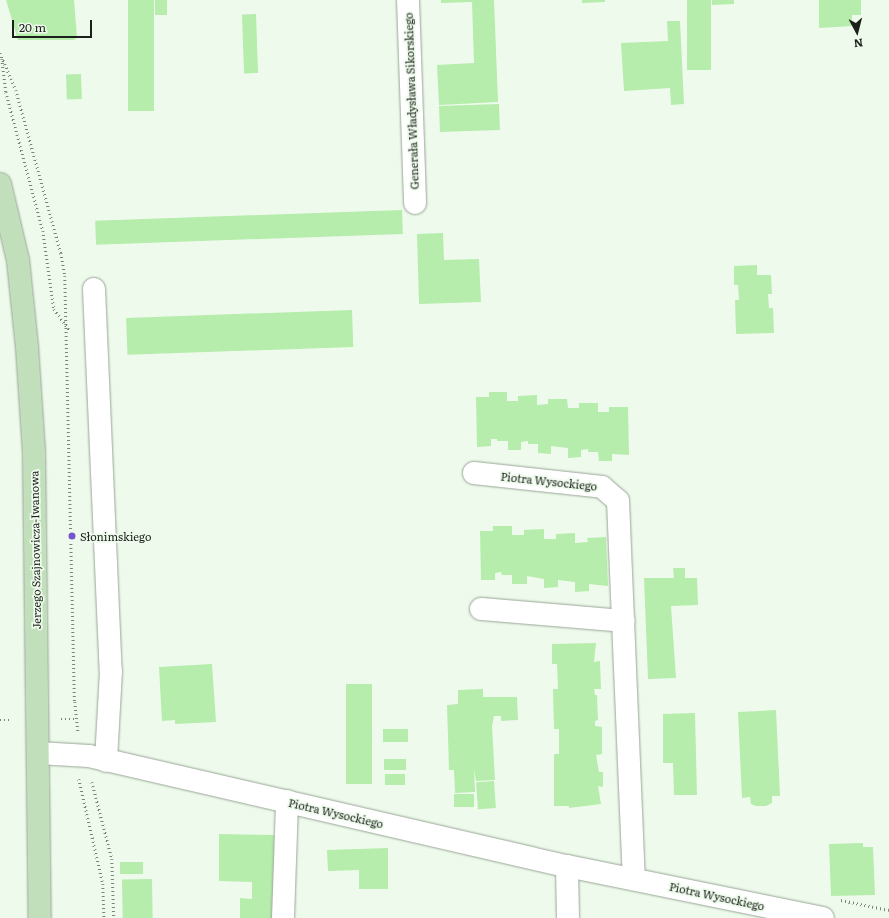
<!DOCTYPE html>
<html>
<head>
<meta charset="utf-8">
<style>
  body { margin:0 }
  #map { position:relative; width:889px; height:918px; overflow:hidden; background:#eefbec; font-family:Literata,serif }
  div>[style] { position:absolute }
  .building>* { inset:0; background:#b6ecac; transform-origin:0 0 }
  .path>* { height:2.5px; margin-top:-1.25px; transform-origin:0; background:repeating-linear-gradient(90deg,#7b847a 0 1px,transparent 0 4px) }
  .roads { filter:drop-shadow(0 0 1px #99a597) drop-shadow(0 0 1px #99a597) }
  .minor>* { height:22px; margin:-11px; padding:0 11px; transform-origin:11px; border-radius:11px; background:#fff }
  .major>* { height:22px; margin:-11px; padding:0 11px; transform-origin:11px; border-radius:11px; background:#c1dfbb }
  .dots>* { width:11px; height:11px; translate:-50% -50%; box-sizing:border-box; border:2px solid #eefbec; border-radius:50% }
  span { translate:-50% -50%; white-space:nowrap; text-align:center; line-height:1.15; -webkit-text-stroke:3.5px #eefbec; paint-order:stroke }
  .street-label { font-size:11px; color:#1b201a }
  .poi-label { font-size:11px; color:#1b201a }
  .left { translate:0 -50%; text-align:left }
  .north { position:absolute; left:837px; top:12px; width:40px; height:40px; -webkit-text-stroke:3px #eefbec; paint-order:stroke; rotate:173deg; font-size:11px; font-weight:700; line-height:16px; text-align:center; color:#1b201a }
  .north::after { content:''; display:block; margin:auto; width:14px; height:18px; background:#1b201a; clip-path:polygon(50% 0,100% 100%,50% 72%,0 100%) }
  .scale { position:absolute; left:12px; top:20px; width:80px; height:18px; box-sizing:border-box; border:2px solid #1b201a; border-top:0; padding-left:5px; font-size:12px; line-height:14px; white-space:nowrap; color:#1b201a; -webkit-text-stroke:3px #eefbec; paint-order:stroke }
</style>
</head>
<body>
<div id="map">
  <div class="building">
    <i style="clip-path:polygon(6px 0,74px 0,77px 38px,74px 40px,18px 40px)"></i>
    <i style="left:128px;top:0;width:26px;height:111px"></i>
    <i style="left:155px;top:0;width:12px;height:15px"></i>
    <i style="clip-path:polygon(441px 0,494px 0,498px 102px,439px 105px,437px 65px,474px 63px,472px 2px,441px 3px)"></i>
    <i style="clip-path:polygon(582px 0,605px 0,605px 2px,582px 3px)"></i>
    <i style="left:687px;top:0;width:24px;height:70px"></i>
    <i style="clip-path:polygon(712px 0,734px 0,734px 4px,712px 5px)"></i>
    <i style="clip-path:polygon(819px 0,861px 0,861px 15px,852px 15px,852px 26px,819px 28px)"></i>
    <i style="left:256px;top:14px;width:59px;height:14px;rotate:88deg"></i>
    <i style="clip-path:polygon(667px 21px,680px 21px,684px 104px,671px 105px,670px 88px,624px 91px,621px 43px,668px 41px)"></i>
    <i style="left:81px;top:74px;width:25px;height:15px;rotate:88deg"></i>
    <i style="left:499px;top:104px;width:26px;height:60px;rotate:88deg"></i>
    <i style="left:402px;top:210px;width:24px;height:307px;rotate:88deg"></i>
    <i style="clip-path:polygon(443px 233px,444px 260px,479px 259px,481px 302px,419px 304px,417px 234px)"></i>
    <i style="clip-path:polygon(757px 265px,757px 275px,771px 275px,772px 294px,768px 294px,769px 308px,773px 308px,774px 333px,736px 334px,735px 300px,739px 300px,738px 285px,734px 285px,734px 266px)"></i>
    <i style="left:352px;top:310px;width:37px;height:226px;rotate:88deg"></i>
    <i style="clip-path:polygon(489px 392px,507px 392px,507px 401px,518px 401px,518px 396px,537px 395px,537px 405px,548px 404px,548px 399px,567px 399px,568px 408px,579px 408px,579px 403px,598px 403px,598px 412px,609px 412px,609px 407px,628px 407px,629px 455px,612px 454px,612px 461px,599px 461px,598px 452px,588px 452px,588px 449px,581px 450px,581px 457px,568px 458px,568px 448px,551px 446px,551px 454px,538px 453px,538px 444px,528px 444px,528px 441px,521px 442px,521px 450px,508px 450px,508px 441px,497px 441px,497px 439px,491px 439px,491px 446px,477px 447px,476px 397px,489px 397px)"></i>
    <i style="clip-path:polygon(493px 526px,512px 526px,512px 535px,524px 535px,524px 530px,544px 529px,544px 539px,556px 539px,556px 534px,575px 533px,575px 543px,588px 542px,587px 538px,606px 537px,608px 586px,589px 584px,589px 591px,575px 592px,575px 582px,558px 580px,558px 587px,544px 588px,544px 579px,527px 576px,527px 584px,512px 584px,512px 575px,502px 575px,501px 572px,495px 573px,495px 580px,481px 580px,480px 531px,493px 531px)"></i>
    <i style="clip-path:polygon(673px 568px,685px 568px,685px 578px,697px 578px,698px 605px,671px 606px,676px 678px,648px 679px,644px 578px,674px 578px)"></i>
    <i style="clip-path:polygon(596px 643px,594px 662px,600px 661px,601px 689px,594px 689px,595px 695px,597px 695px,598px 720px,595px 721px,595px 726px,602px 727px,602px 754px,596px 755px,599px 772px,603px 772px,603px 787px,598px 786px,601px 804px,569px 808px,569px 806px,554px 806px,554px 754px,559px 754px,559px 729px,554px 729px,553px 689px,558px 689px,557px 664px,552px 664px,552px 644px)"></i>
    <i style="clip-path:polygon(212px 664px,216px 722px,175px 724px,175px 720px,162px 721px,159px 667px)"></i>
    <i style="left:346px;top:684px;width:26px;height:100px"></i>
    <i style="clip-path:polygon(483px 689px,483px 697px,517px 697px,518px 720px,501px 721px,501px 716px,494px 716px,492px 726px,495px 780px,476px 781px,474px 769px,475px 792px,455px 793px,454px 770px,449px 770px,447px 705px,458px 704px,458px 690px)"></i>
    <i style="clip-path:polygon(776px 710px,780px 796px,772px 796px,772px 803px,766px 806px,756px 806px,751px 804px,750px 797px,742px 798px,738px 712px)"></i>
    <i style="clip-path:polygon(695px 713px,697px 795px,674px 795px,673px 763px,663px 763px,663px 714px)"></i>
    <i style="left:408px;top:729px;width:13px;height:25px;rotate:90deg"></i>
    <i style="left:406px;top:759px;width:11px;height:22px;rotate:90deg"></i>
    <i style="left:405px;top:774px;width:11px;height:20px;rotate:90deg"></i>
    <i style="left:494px;top:781px;width:27px;height:18px;rotate:86deg"></i>
    <i style="left:474px;top:794px;width:13px;height:20px;rotate:90deg"></i>
    <i style="clip-path:polygon(219px 834px,274px 835px,274px 918px,240px 918px,240px 898px,252px 899px,252px 882px,219px 881px)"></i>
    <i style="clip-path:polygon(863px 843px,863px 847px,873px 847px,875px 895px,831px 896px,829px 844px)"></i>
    <i style="clip-path:polygon(388px 848px,388px 889px,359px 889px,359px 870px,328px 871px,327px 850px)"></i>
    <i style="left:120px;top:862px;width:23px;height:12px"></i>
    <i style="left:152px;top:879px;width:39px;height:30px;rotate:89deg"></i>
  </div>
  <div class="path">
    <i style="left:0;top:53px;width:40px;rotate:66.6deg"></i>
    <i style="left:16px;top:90px;width:169px;rotate:74.6deg"></i>
    <i style="left:61px;top:253px;width:23px;rotate:80deg"></i>
    <i style="left:65px;top:276px;width:426px;rotate:88.7deg"></i>
    <i style="left:75px;top:702px;width:29px;rotate:84deg"></i>
    <i style="left:2px;top:59px;width:33px;rotate:83deg"></i>
    <i style="left:6px;top:92px;width:144px;rotate:75.1deg"></i>
    <i style="left:43px;top:231px;width:79px;rotate:82deg"></i>
    <i style="left:54px;top:309px;width:27px;rotate:54deg"></i>
    <i style="left:61px;top:719px;width:16px"></i>
    <i style="left:0;top:720px;width:12px"></i>
    <i style="left:79px;top:779px;width:108px;rotate:77.1deg"></i>
    <i style="left:103px;top:884px;width:34px;rotate:88deg"></i>
    <i style="left:92px;top:782px;width:80px;rotate:75.4deg"></i>
    <i style="left:112px;top:859px;width:59px;rotate:88.1deg"></i>
    <i style="left:841px;top:900px;width:49px;rotate:11.8deg"></i>
  </div>
  <div class="roads">
    <div class="minor">
      <i style="left:408px;top:0;width:203px;rotate:88deg"></i>
      <i style="left:94px;top:289px;width:382px;rotate:87.5deg"></i>
      <i style="left:111px;top:671px;width:90px;rotate:93.2deg"></i>
      <i style="left:474px;top:473px;width:129px;rotate:6.2deg"></i>
      <i style="left:602px;top:487px;width:21px;rotate:41deg"></i>
      <i style="left:618px;top:501px;width:377px;rotate:87.6deg"></i>
      <i style="left:481px;top:609px;width:143px;rotate:4.8deg"></i>
      <i style="left:38px;top:753px;width:51px;rotate:3.4deg"></i>
      <i style="left:89px;top:756px;width:490px;rotate:13deg"></i>
      <i style="left:567px;top:866px;width:261px;rotate:11.5deg"></i>
      <i style="left:567px;top:866px;width:52px;rotate:88.9deg"></i>
      <i style="left:283px;top:918px;width:117px;rotate:-88deg"></i>
    </div>
    <div class="major">
      <i style="left:0;top:184px;width:78px;rotate:76.7deg"></i>
      <i style="left:18px;top:260px;width:87px;rotate:84.1deg"></i>
      <i style="left:27px;top:347px;width:106px;rotate:86.2deg"></i>
      <i style="left:34px;top:453px;width:465px;rotate:89.3deg"></i>
    </div>
  </div>
  <div class="dots">
    <i style="left:72px;top:536px;background:#7455cf"></i>
  </div>
  <div class="street-label">
    <span style="left:411px;top:101px;rotate:-92deg">Generała Władysława Sikorskiego</span>
    <span style="left:549px;top:481px;rotate:6deg">Piotra Wysockiego</span>
    <span style="left:35px;top:550px;rotate:-91deg">Jerzego Szajnowicza-Iwanowa</span>
    <span style="left:336px;top:813px;rotate:13deg">Piotra Wysockiego</span>
    <span style="left:717px;top:896px;rotate:12deg">Piotra Wysockiego</span>
  </div>
  <div class="poi-label">
    <span class="left" style="left:80px;top:536px">Słonimskiego</span>
  </div>
  <div class="north">N</div>
  <div class="scale">20 m</div>
</div>
</body>
</html>
